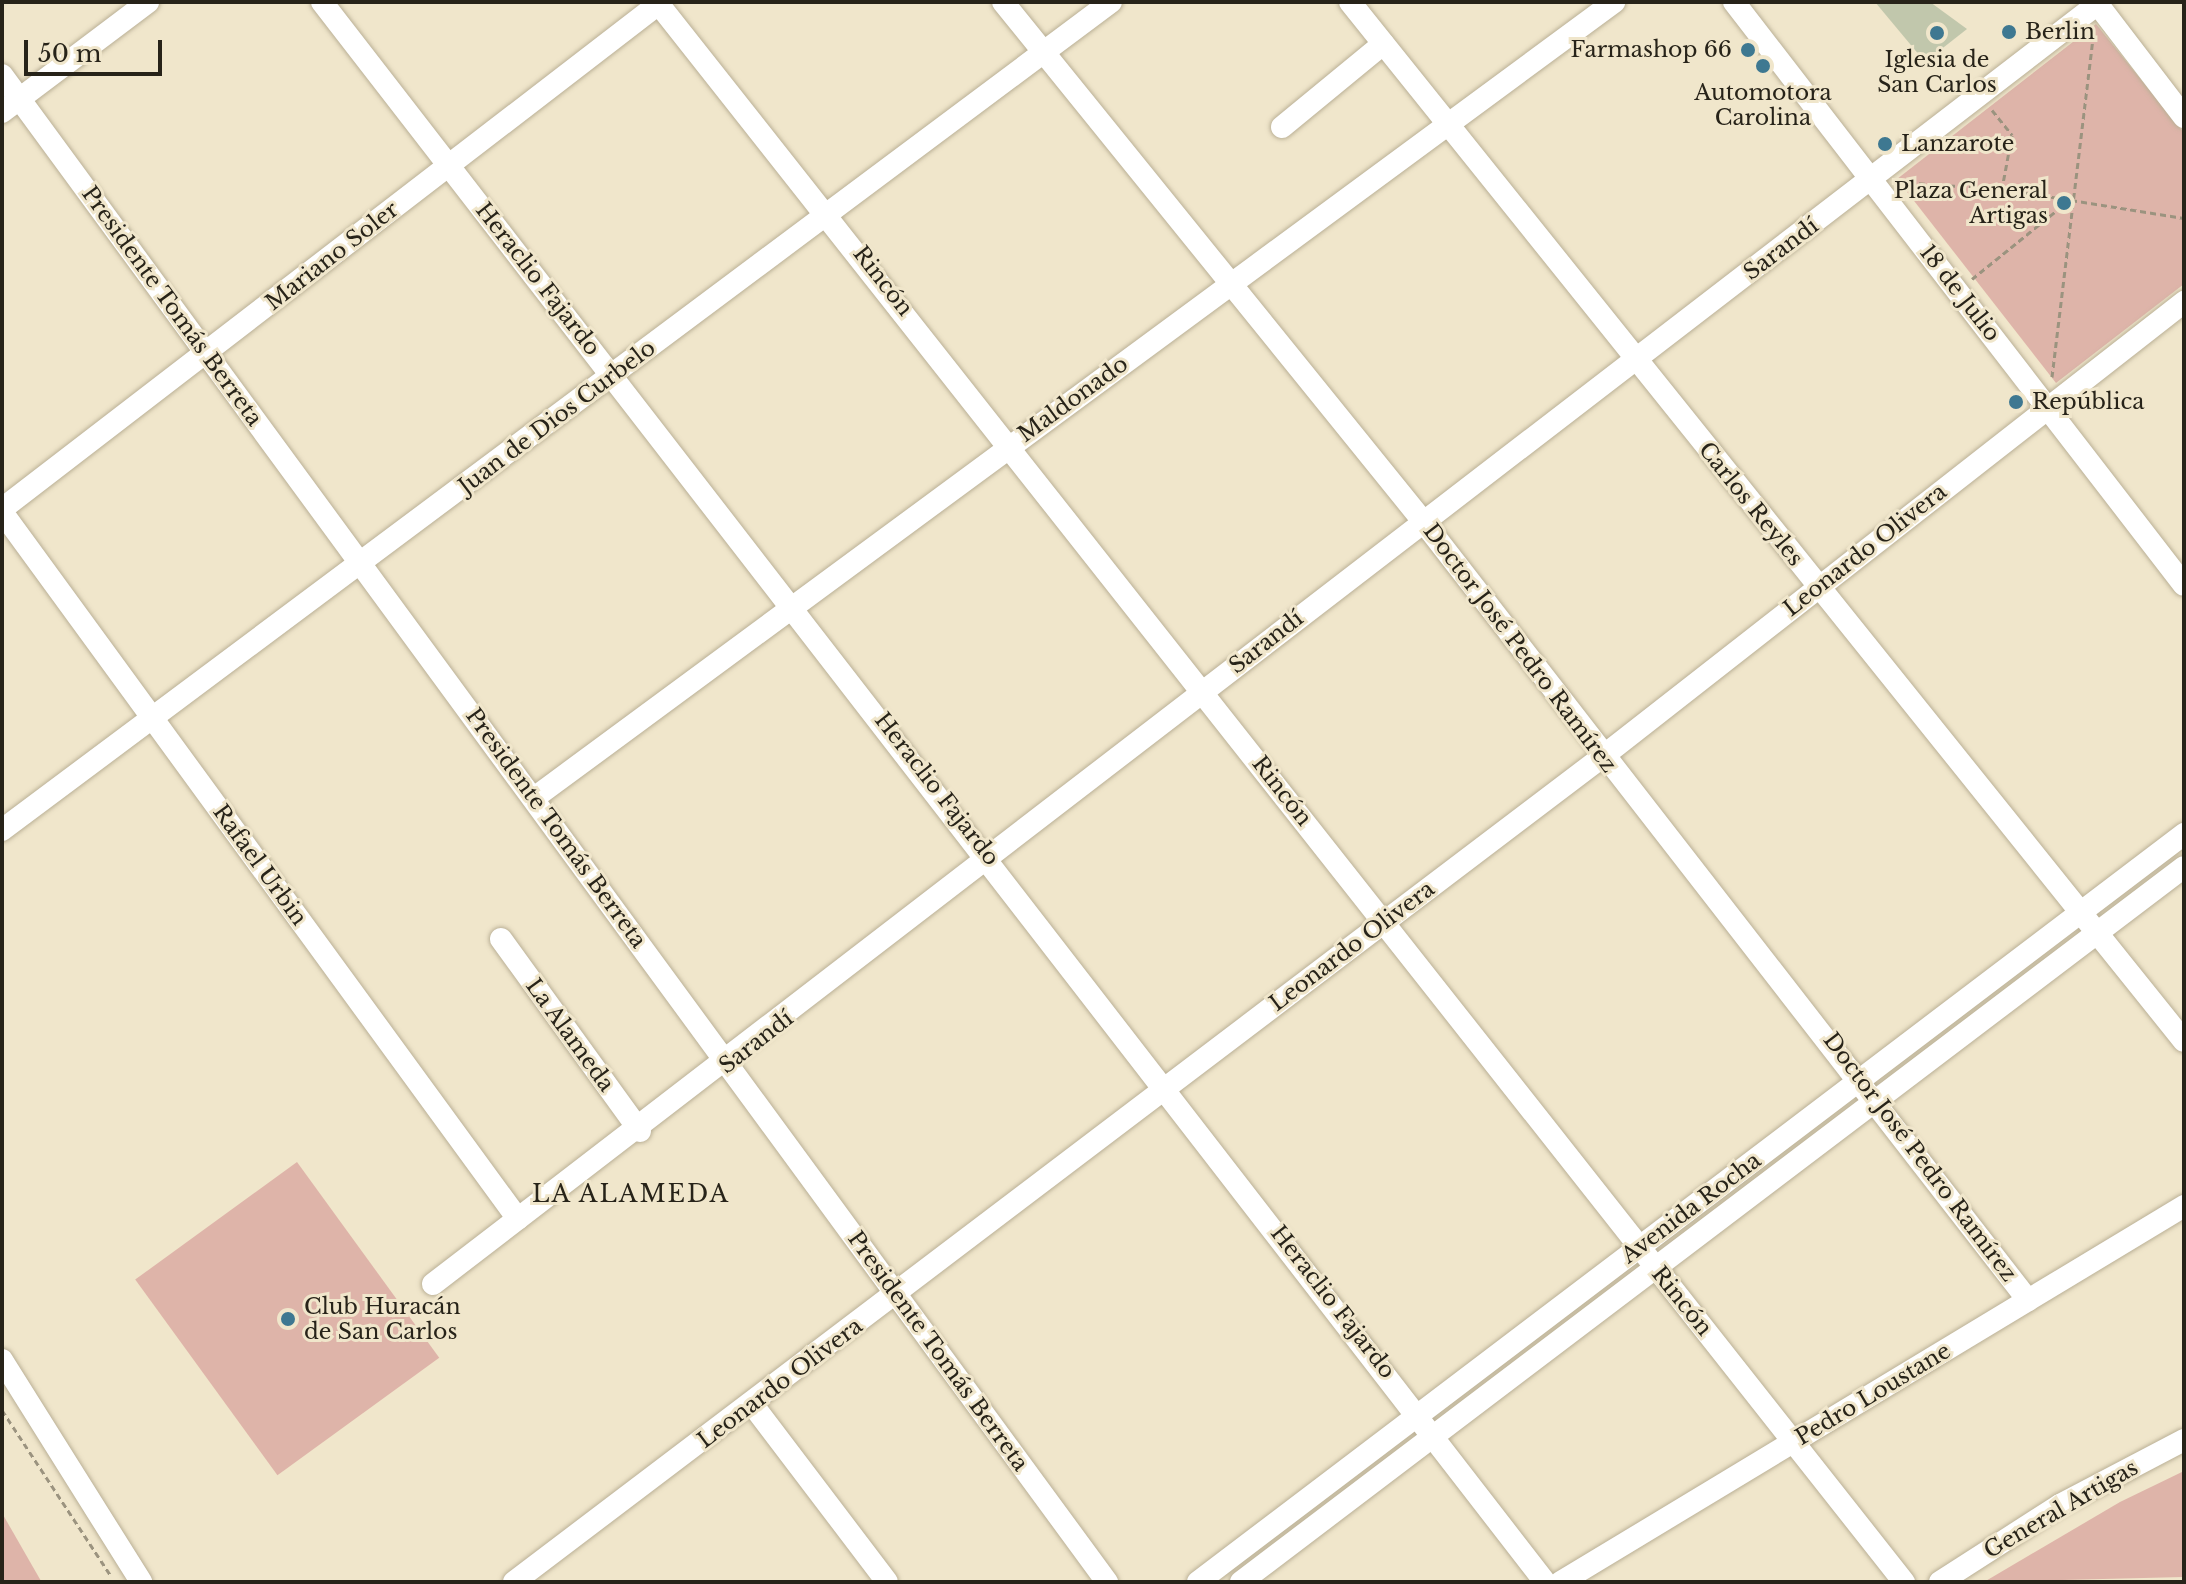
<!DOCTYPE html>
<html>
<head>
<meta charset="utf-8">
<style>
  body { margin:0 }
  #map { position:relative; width:2186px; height:1584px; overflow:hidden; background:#f0e6cb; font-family:"Libre Baskerville",serif }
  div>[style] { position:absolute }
  .green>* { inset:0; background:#deb4a9; transform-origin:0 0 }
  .building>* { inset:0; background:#c1c7ac }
  .path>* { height:3px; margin-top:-1.5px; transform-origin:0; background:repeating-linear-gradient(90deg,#9b937f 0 6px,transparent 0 10px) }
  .roads { filter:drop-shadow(0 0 2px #bab096) drop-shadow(0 0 2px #bab096) }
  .minor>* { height:22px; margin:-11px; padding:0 11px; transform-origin:11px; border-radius:11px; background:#fff }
  .dots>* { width:22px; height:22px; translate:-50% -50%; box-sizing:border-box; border:4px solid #f0e6cb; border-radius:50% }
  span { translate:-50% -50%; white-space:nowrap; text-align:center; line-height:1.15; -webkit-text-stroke:6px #f0e6cb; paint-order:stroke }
  .poi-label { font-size:22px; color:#272319 }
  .left { translate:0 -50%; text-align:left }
  .right { translate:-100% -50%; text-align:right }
  .street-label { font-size:22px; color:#272319 }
  .neighbourhood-label { font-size:24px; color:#272319; letter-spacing:2px }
  .frame { position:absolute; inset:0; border:4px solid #272319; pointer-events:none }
  .scale { position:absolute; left:24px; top:40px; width:138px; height:36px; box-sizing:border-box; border:4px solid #272319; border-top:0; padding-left:10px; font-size:24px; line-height:28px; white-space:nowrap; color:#272319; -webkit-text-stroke:6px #f0e6cb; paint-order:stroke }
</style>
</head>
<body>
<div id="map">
  <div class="green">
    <i style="clip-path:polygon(2096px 24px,2184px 133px,2184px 284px,2056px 383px,1897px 179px)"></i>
    <i style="left:297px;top:1162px;width:242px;height:200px;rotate:54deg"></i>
    <i style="clip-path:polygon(2184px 1471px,2184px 1577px,1984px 1582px,2120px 1502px)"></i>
    <i style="clip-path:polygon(2px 1513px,41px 1581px,2px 1582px)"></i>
  </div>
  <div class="building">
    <i style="clip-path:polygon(1875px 2px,1930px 2px,1967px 29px,1925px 62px)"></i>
  </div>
  <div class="path">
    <i style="left:1992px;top:110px;width:32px;rotate:51deg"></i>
    <i style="left:2012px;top:135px;width:55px;rotate:100.5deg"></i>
    <i style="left:1899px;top:182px;width:103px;rotate:3.9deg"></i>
    <i style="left:2002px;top:189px;width:184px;rotate:9.1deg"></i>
    <i style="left:1972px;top:279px;width:129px;rotate:-39deg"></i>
    <i style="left:2052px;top:377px;width:348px;rotate:-83.1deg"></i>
    <i style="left:2px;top:1410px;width:199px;rotate:56.7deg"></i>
  </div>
  <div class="roads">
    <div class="minor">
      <i style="left:322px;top:2px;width:1998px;rotate:52.26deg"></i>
      <i style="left:657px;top:2px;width:2013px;rotate:51.72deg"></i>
      <i style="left:1003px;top:2px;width:666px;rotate:51.03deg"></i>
      <i style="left:1422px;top:520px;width:988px;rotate:52.16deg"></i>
      <i style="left:1350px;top:2px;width:1332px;rotate:51.25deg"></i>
      <i style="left:1734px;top:2px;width:736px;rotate:52.34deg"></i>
      <i style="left:2096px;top:2px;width:145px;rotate:52.6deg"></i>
      <i style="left:2px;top:75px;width:1869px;rotate:53.75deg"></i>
      <i style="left:2px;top:112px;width:183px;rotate:-37deg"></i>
      <i style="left:1282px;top:127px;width:131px;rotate:-39.4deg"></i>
      <i style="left:2px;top:509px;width:831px;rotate:-37.57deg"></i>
      <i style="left:2px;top:512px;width:875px;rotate:53.88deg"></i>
      <i style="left:534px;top:798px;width:1342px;rotate:-36.39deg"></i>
      <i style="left:2px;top:830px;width:1384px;rotate:-36.75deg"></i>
      <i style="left:501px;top:939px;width:237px;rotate:54.1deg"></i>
      <i style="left:433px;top:1284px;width:2103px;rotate:-37.56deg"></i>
      <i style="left:2px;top:1360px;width:262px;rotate:57.9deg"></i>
      <i style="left:752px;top:1404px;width:223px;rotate:52.8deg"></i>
      <i style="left:514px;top:1582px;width:1365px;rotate:-37.17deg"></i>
      <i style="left:1602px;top:757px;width:739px;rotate:-38.02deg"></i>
      <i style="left:1198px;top:1582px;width:1238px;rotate:-37.18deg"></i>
      <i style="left:1241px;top:1582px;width:1183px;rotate:-37.17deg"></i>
      <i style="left:1561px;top:1582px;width:728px;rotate:-31.11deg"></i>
      <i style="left:1940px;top:1582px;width:143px;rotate:-32.7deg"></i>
      <i style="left:2060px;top:1505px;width:140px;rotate:-27.7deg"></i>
    </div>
  </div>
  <div class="dots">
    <i style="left:2009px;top:32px;background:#3e7891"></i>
    <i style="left:1937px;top:33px;background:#3e7891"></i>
    <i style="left:1748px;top:50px;background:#3e7891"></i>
    <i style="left:1763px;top:66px;background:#3e7891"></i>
    <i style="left:1885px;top:144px;background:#3e7891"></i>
    <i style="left:2064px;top:203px;background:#3e7891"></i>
    <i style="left:2016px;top:402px;background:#3e7891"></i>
    <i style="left:288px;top:1319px;background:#3e7891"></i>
  </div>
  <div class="poi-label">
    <span class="left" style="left:2025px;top:32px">Berlin</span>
    <span class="right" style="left:1732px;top:50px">Farmashop 66</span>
    <span style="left:1937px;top:72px">Iglesia de<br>San Carlos</span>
    <span style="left:1763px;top:105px">Automotora<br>Carolina</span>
    <span class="left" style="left:1901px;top:144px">Lanzarote</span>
    <span class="right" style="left:2048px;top:203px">Plaza General<br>Artigas</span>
    <span class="left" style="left:2032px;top:402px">República</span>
    <span class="left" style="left:304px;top:1319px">Club Huracán<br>de San Carlos</span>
  </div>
  <div class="street-label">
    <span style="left:1781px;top:249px;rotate:-37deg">Sarandí</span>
    <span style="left:332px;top:256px;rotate:-38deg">Mariano Soler</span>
    <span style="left:538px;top:279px;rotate:52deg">Heraclio Fajardo</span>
    <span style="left:883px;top:281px;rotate:52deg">Rincón</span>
    <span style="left:1960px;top:293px;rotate:52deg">18 de Julio</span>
    <span style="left:172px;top:306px;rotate:54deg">Presidente Tomás Berreta</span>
    <span style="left:1073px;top:399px;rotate:-36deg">Maldonado</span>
    <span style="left:557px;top:417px;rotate:-37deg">Juan de Dios Curbelo</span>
    <span style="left:1751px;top:504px;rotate:51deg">Carlos Reyles</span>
    <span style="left:1865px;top:550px;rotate:-38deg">Leonardo Olivera</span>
    <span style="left:1266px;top:642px;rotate:-38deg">Sarandí</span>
    <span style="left:1520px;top:648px;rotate:53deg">Doctor José Pedro Ramírez</span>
    <span style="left:937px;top:789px;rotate:52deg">Heraclio Fajardo</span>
    <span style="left:1282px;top:791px;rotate:52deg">Rincón</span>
    <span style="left:556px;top:828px;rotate:54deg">Presidente Tomás Berreta</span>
    <span style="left:260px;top:865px;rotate:54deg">Rafael Urbin</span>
    <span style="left:1352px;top:946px;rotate:-37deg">Leonardo Olivera</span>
    <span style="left:570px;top:1035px;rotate:54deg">La Alameda</span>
    <span style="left:756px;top:1042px;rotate:-38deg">Sarandí</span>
    <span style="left:1920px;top:1157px;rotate:53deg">Doctor José Pedro Ramírez</span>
    <span style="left:1691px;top:1208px;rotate:-37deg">Avenida Rocha</span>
    <span style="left:1682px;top:1301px;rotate:51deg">Rincón</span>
    <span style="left:1333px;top:1302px;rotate:52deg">Heraclio Fajardo</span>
    <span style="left:938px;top:1351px;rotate:54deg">Presidente Tomás Berreta</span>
    <span style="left:780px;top:1383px;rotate:-37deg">Leonardo Olivera</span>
    <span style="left:1873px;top:1394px;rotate:-31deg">Pedro Loustane</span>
    <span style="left:2061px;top:1509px;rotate:-30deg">General Artigas</span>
  </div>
  <div class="neighbourhood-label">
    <span style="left:631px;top:1194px">LA ALAMEDA</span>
  </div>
  <div class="frame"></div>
  <div class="scale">50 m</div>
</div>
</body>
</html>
